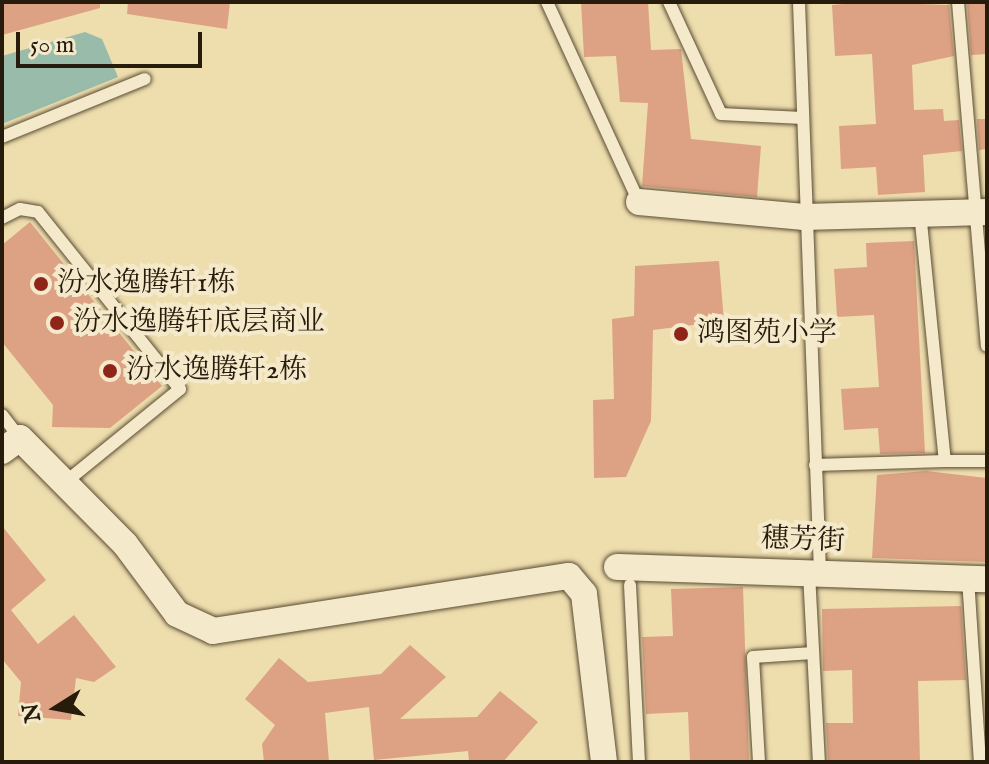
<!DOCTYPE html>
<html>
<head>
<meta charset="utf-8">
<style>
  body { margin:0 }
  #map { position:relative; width:989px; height:764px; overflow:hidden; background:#eeddad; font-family:"IM FELL English","Noto Serif SC",serif }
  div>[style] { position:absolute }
  .water>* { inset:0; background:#99bcaa }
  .building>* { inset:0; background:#dda284 }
  .roads { filter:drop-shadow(0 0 2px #594c34) drop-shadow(0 0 2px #594c34) }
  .lane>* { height:12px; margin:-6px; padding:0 6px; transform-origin:6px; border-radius:6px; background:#f4e9ca }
  .street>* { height:26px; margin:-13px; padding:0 13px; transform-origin:13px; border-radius:13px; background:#f4e9ca }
  .dots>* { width:22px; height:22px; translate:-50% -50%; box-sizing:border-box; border:4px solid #f4e9ca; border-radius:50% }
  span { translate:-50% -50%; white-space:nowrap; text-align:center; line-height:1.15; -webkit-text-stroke:8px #f4e9ca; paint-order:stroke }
  .poi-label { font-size:28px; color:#271b0c }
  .left { translate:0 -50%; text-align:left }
  .street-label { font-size:28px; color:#271b0c }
  .frame { position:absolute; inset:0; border:4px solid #271b0c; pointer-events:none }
  .north { position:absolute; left:16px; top:668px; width:80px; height:80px; -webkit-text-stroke:6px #f4e9ca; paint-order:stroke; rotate:259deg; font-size:22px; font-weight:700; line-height:32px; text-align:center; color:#271b0c }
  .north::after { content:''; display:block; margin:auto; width:28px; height:36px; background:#271b0c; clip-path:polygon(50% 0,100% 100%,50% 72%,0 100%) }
  .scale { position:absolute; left:16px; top:32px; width:186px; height:36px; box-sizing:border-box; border:4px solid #271b0c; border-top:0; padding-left:10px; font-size:24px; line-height:28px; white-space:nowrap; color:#271b0c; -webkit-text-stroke:6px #f4e9ca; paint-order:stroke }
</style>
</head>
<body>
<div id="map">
  <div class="water">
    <i style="clip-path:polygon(85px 32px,102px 39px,118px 77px,2px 124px,2px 56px)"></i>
  </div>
  <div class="building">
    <i style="clip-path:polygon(2px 2px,100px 2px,100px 8px,2px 35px)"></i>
    <i style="clip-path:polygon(128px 2px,230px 2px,227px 29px,127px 14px)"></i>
    <i style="clip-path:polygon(581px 2px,648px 2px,651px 50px,681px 49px,691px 139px,761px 146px,757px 197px,642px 186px,648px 103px,620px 102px,616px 56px,584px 57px)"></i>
    <i style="clip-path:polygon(865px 2px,949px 5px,954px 56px,912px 65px,914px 110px,943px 109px,944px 121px,959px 120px,962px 151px,923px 155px,925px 192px,878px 195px,876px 167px,841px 169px,839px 126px,876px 124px,872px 54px,835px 56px,832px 5px)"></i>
    <i style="clip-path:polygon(967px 2px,987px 2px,987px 54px,971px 55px)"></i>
    <i style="clip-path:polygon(977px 119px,987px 119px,987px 149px,979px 150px)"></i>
    <i style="clip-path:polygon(30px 222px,162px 386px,110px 428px,52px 427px,53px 405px,2px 342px,2px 245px)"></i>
    <i style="clip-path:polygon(914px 241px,925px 453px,880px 454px,878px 428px,844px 430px,841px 389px,879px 387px,874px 315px,837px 317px,834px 269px,867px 267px,866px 243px)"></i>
    <i style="clip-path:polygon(719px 261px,724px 321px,653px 330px,651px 421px,626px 477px,594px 478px,593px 400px,614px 399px,612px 319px,634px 316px,635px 266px)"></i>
    <i style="clip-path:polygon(926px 471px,987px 478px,987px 562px,872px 558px,877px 475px)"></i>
    <i style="clip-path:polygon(2px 526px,46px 580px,11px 610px,38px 644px,74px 615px,116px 667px,94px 682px,76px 678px,71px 720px,18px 716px,21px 682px,2px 659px)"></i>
    <i style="clip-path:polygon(743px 587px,749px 762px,690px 762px,688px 712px,646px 714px,642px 637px,673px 636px,671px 589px)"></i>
    <i style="clip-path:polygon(961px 606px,966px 680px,918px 681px,920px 762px,828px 762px,826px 723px,853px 723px,852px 670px,823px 671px,822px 609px)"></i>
    <i style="clip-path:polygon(410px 645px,446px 677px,400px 719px,477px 717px,500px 691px,538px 722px,503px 762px,469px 762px,468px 751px,374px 760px,369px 707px,325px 713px,329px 762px,264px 762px,262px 744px,275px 725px,245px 699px,279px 658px,308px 682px,381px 674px)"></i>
  </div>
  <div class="roads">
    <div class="lane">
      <i style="left:547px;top:2px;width:220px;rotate:65.3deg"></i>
      <i style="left:669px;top:2px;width:123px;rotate:65.1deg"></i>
      <i style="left:721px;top:114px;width:81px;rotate:2.8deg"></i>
      <i style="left:799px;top:2px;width:571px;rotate:87.89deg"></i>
      <i style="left:958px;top:2px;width:345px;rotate:85.2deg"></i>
      <i style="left:2px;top:137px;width:154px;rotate:-22.1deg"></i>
      <i style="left:920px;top:212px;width:250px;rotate:84.3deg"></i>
      <i style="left:945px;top:461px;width:42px"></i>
      <i style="left:2px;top:218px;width:20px;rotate:-27deg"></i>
      <i style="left:20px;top:209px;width:18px;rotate:9deg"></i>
      <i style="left:38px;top:212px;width:227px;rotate:51.3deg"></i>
      <i style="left:180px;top:389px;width:151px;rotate:140.9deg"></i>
      <i style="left:2px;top:415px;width:29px;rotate:52deg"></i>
      <i style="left:815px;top:465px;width:130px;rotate:-1.8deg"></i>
      <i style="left:809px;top:573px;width:189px;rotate:87deg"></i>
      <i style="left:968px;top:578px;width:184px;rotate:86.3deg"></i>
      <i style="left:630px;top:585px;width:177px;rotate:87.1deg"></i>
      <i style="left:759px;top:762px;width:105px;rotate:-93.3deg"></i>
      <i style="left:753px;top:657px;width:60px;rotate:-3.8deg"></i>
    </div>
    <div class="street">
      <i style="left:639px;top:202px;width:166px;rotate:5.2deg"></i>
      <i style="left:804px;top:217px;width:183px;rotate:-1.6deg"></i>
      <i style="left:2px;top:451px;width:22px;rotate:-36deg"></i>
      <i style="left:20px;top:438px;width:149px;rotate:45.3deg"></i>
      <i style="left:125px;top:544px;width:87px;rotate:53.4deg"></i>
      <i style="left:177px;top:614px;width:40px;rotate:25deg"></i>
      <i style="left:213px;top:631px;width:360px;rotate:-8.8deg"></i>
      <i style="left:569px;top:576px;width:23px;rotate:50deg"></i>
      <i style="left:584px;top:594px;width:169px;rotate:83.2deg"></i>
      <i style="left:617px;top:567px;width:370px;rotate:1.9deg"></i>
    </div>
  </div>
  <div class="dots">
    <i style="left:41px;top:284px;background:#8f2418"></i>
    <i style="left:57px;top:323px;background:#8f2418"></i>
    <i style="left:681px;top:334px;background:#8f2418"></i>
    <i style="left:110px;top:371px;background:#8f2418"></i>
  </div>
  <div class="poi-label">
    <span class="left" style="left:57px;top:284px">汾水逸腾轩1栋</span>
    <span class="left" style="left:73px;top:323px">汾水逸腾轩底层商业</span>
    <span class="left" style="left:697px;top:334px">鸿图苑小学</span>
    <span class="left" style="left:126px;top:371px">汾水逸腾轩2栋</span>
  </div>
  <div class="street-label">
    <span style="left:803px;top:541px;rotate:2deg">穗芳街</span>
  </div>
  <div class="frame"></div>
  <div class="north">N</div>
  <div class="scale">50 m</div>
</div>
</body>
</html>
